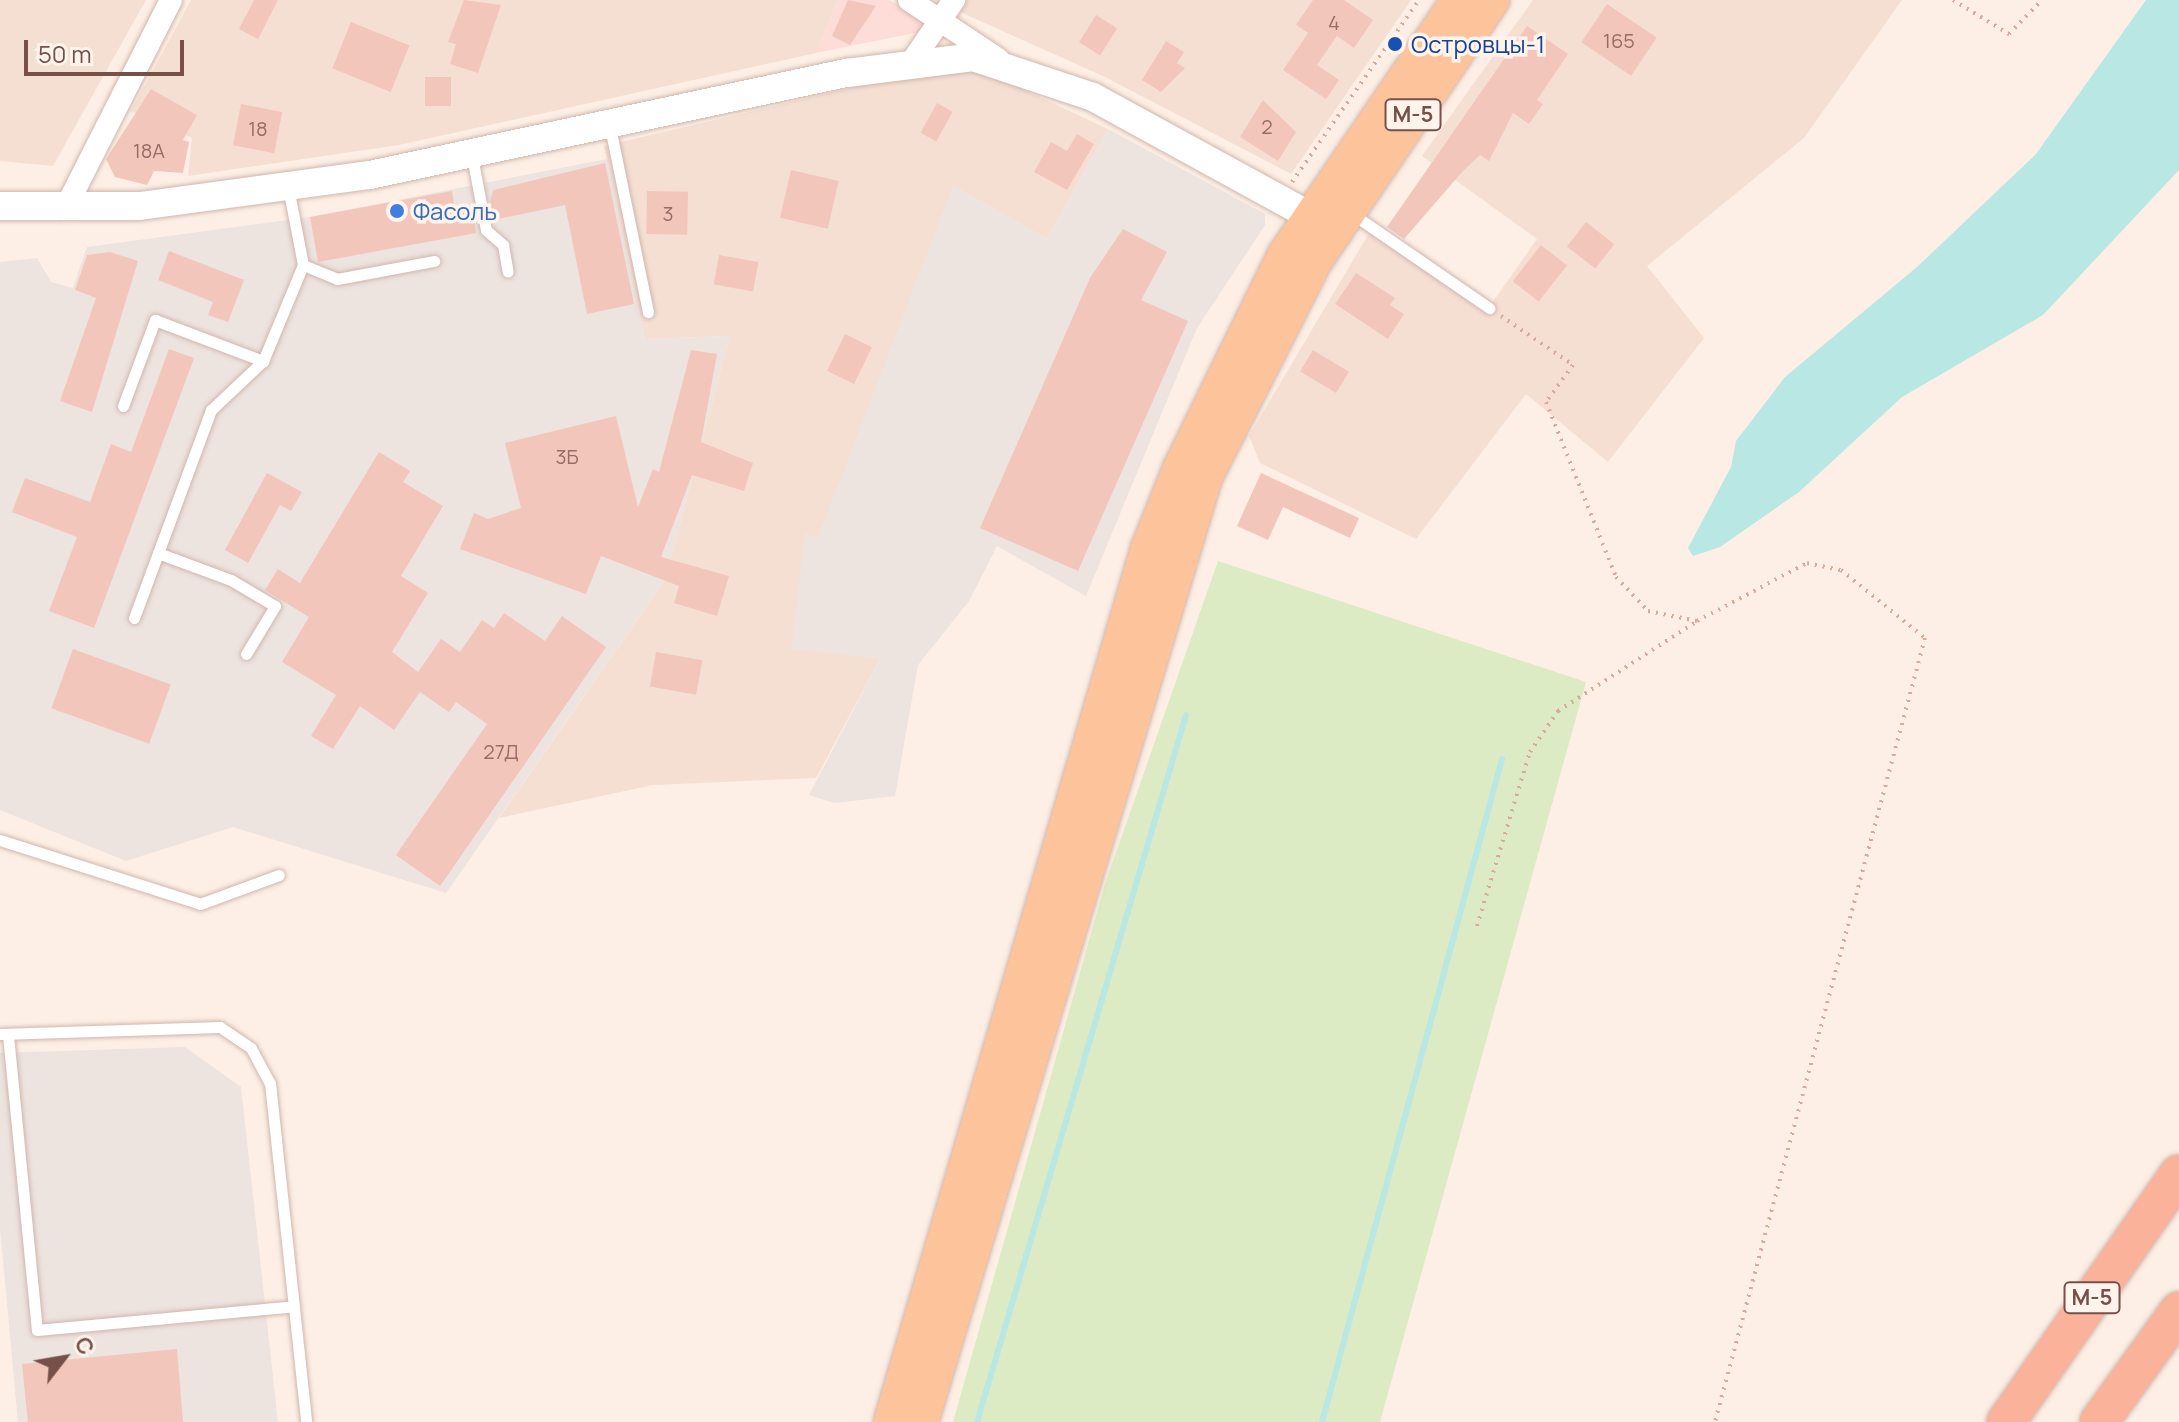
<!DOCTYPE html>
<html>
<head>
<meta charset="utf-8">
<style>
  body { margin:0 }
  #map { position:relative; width:2179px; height:1422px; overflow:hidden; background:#fdefe5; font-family:Manrope,sans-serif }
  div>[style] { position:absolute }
  .residential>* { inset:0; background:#f5dfd3 }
  .commercial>* { inset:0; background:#fedcd8 }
  .industrial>* { inset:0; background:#ede3df }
  .green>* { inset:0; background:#dcebc3 }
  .water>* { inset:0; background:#b9e7e4 }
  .stream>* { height:6px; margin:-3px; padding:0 3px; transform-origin:3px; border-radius:3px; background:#b9e7e4 }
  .building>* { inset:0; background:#f3c6bc; transform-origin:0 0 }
  .path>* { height:4px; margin-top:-2px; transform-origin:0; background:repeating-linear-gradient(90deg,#d9a99e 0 2px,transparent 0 8px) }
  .roads { filter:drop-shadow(0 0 2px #d1b6ad) drop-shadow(0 0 2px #d1b6ad) }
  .service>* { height:11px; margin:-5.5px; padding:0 5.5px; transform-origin:5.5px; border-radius:5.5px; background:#fff }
  .minor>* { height:22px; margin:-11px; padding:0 11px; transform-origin:11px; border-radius:11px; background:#fff }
  .tertiary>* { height:28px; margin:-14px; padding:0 14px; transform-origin:14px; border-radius:14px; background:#fff }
  .primary>* { height:36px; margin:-18px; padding:0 18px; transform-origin:18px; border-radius:18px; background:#fdc49c }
  .trunk>* { height:38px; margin:-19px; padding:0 19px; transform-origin:19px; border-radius:19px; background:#fbb29b }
  .dots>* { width:22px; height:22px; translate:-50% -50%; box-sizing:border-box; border:4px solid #fff4ec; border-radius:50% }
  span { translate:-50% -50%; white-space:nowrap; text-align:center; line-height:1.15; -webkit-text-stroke:7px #fff4ec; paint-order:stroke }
  .number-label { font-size:20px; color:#966e66 }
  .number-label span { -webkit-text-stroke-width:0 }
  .shield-label span { padding:2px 6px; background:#fff4ec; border:2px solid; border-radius:6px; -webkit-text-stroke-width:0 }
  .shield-label { font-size:22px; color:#775049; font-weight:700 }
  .transit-label { font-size:24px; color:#164399 }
  .left { translate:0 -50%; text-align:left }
  .shop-label { font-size:24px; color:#366cbe }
  .north { position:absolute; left:24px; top:1318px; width:80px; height:80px; -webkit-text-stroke:6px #fff4ec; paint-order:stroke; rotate:59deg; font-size:22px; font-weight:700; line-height:32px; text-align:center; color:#775049 }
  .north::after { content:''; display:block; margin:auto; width:28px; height:36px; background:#775049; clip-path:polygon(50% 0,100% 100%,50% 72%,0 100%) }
  .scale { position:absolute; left:24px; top:40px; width:160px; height:36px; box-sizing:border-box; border:4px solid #775049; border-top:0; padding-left:10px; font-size:24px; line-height:28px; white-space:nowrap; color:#775049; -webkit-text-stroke:6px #fff4ec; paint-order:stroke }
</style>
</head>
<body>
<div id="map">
  <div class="residential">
    <i style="clip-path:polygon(0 0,146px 0,53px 166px,0 161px)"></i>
    <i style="clip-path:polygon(191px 0,838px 0,816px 53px,399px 145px,188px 176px,192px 138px,131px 111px)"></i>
    <i style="clip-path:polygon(966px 0,1411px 0,1291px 174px,1105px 77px,958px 11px)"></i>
    <i style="clip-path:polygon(1533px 0,1902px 0,1804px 138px,1647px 266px,1704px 338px,1608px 462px,1526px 394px,1416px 539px,1260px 463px,1249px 436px,1375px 223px,1492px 303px,1537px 239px,1422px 156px)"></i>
    <i style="clip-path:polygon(957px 70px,993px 75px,1108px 129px,1047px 239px,954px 186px,818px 539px,805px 533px,880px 659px,816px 778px,653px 785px,499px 818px,665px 580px,730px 336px,645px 339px,604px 146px,898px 77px)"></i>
  </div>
  <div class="commercial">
    <i style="clip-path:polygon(838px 0,889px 0,929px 22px,924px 31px,816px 53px)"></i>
  </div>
  <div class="industrial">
    <i style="clip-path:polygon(1108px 129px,1265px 214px,1265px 225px,1197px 328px,1086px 596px,997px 546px,969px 601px,918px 665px,895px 796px,834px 803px,809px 795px,880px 659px,791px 649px,805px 533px,818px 538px,953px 185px,1047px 239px)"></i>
    <i style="clip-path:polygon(607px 159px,645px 339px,730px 336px,665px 580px,446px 893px,233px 827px,126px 861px,0 810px,0 262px,37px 258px,51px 282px,73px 288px,87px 247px,310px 217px)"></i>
    <i style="clip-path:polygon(185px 1047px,241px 1087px,278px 1422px,18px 1422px,0 1228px,0 1053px)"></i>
  </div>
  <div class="green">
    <i style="clip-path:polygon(1218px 561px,1586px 682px,1380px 1422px,953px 1422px,1105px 884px)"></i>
  </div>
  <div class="water">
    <i style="clip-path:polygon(2146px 0,2179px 0,2179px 170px,2043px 315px,1902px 397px,1799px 492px,1720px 547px,1693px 556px,1688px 548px,1731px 467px,1736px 441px,1785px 377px,1917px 267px,2036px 154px)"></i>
  </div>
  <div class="stream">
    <i style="left:977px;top:1422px;width:737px;rotate:-73.53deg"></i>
    <i style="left:1322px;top:1422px;width:687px;rotate:-74.81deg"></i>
  </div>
  <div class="building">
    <i style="clip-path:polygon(254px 0,278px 0,258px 39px,239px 29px)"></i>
    <i style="clip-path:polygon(464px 0,501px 5px,478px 73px,450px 64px,456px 44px,448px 42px)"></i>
    <i style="clip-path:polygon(848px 0,876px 6px,850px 45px,832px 36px)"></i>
    <i style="clip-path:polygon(1313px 0,1344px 0,1373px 20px,1354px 48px,1337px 36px,1317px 65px,1339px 80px,1326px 99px,1283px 70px,1308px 33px,1296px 25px)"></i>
    <i style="left:1607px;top:4px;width:60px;height:46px;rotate:34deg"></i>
    <i style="left:1096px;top:15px;width:25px;height:32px;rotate:32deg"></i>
    <i style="left:351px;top:22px;width:63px;height:50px;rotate:22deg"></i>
    <i style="clip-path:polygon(1527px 26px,1568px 54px,1537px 100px,1543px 104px,1529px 124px,1513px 113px,1489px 161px,1480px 155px,1463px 171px,1404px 239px,1387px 227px)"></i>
    <i style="clip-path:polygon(1166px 41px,1184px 52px,1177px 63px,1185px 68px,1161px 92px,1142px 80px)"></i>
    <i style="left:425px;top:77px;width:26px;height:29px"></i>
    <i style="clip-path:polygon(151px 89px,197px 115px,183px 140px,189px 142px,183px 173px,154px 171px,147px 185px,115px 177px,106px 159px)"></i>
    <i style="clip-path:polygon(1263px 100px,1296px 132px,1278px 161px,1240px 137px)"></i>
    <i style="left:937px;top:103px;width:18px;height:34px;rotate:29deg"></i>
    <i style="left:241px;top:104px;width:42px;height:42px;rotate:11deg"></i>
    <i style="clip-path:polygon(1077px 134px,1094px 144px,1067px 190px,1034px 172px,1051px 142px,1067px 151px)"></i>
    <i style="clip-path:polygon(605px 163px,634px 304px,587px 314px,565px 205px,493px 220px,490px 203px,493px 190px)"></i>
    <i style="left:791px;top:170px;width:49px;height:49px;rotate:13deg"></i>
    <i style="clip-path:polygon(452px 191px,455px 210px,473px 207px,476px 233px,318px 262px,310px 217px)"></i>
    <i style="left:647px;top:191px;width:41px;height:43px;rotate:1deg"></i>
    <i style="left:1586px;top:222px;width:36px;height:31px;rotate:38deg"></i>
    <i style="clip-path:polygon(1123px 229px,1167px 252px,1141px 300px,1188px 321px,1078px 571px,980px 528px,1090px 278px)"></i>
    <i style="left:1541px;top:245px;width:33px;height:46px;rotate:38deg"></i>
    <i style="clip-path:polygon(169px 251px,244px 280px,228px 322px,208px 315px,213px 302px,158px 280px)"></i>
    <i style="clip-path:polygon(110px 252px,138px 261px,92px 412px,60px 401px,96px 298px,75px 290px,87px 255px)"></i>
    <i style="left:719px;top:255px;width:40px;height:30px;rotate:10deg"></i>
    <i style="clip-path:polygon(1356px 273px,1395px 298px,1390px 305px,1404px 314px,1388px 339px,1335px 304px)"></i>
    <i style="left:845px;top:334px;width:30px;height:41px;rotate:26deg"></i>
    <i style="clip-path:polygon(169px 349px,194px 358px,94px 628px,49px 611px,77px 537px,12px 512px,25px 478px,90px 502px,111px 444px,131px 452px)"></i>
    <i style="clip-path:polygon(691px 350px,717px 354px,701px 442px,753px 463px,744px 491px,692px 475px,661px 557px,729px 576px,717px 616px,674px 603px,679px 586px,601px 556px,586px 594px,460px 549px,474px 513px,488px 519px,521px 508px,505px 443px,616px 416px,638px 507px,653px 469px,659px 472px)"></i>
    <i style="left:1313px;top:350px;width:42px;height:25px;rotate:31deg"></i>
    <i style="clip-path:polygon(379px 452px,410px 471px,403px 482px,443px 506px,401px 576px,428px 593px,392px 652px,418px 672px,441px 639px,460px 652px,482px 620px,494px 628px,504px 613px,545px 641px,562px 616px,606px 647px,440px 886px,396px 855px,487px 724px,456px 702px,449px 712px,420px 692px,394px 730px,360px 706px,333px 749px,311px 736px,336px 695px,282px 662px,309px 617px,265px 590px,278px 569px,300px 583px)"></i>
    <i style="clip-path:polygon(267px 473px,302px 492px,291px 511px,280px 505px,248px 563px,225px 550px)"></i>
    <i style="clip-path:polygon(1261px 473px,1359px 518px,1350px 538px,1283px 507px,1268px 540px,1237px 526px)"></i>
    <i style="left:73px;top:649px;width:104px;height:63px;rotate:20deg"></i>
    <i style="left:656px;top:652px;width:47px;height:35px;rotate:10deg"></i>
    <i style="clip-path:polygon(177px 1349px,183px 1422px,28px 1422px,22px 1364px)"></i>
  </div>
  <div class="path">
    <i style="left:1953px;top:0;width:66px;rotate:31.3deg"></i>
    <i style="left:2009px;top:34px;width:47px;rotate:-45.9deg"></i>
    <i style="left:1292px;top:182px;width:222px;rotate:-55.1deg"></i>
    <i style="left:1501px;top:316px;width:87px;rotate:34.2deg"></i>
    <i style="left:1573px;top:365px;width:46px;rotate:126.1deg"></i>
    <i style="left:1546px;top:402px;width:188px;rotate:68.2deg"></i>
    <i style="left:1616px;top:577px;width:47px;rotate:46.7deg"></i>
    <i style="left:1648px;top:611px;width:50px;rotate:11.5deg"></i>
    <i style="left:1477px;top:926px;width:182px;rotate:-73.1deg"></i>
    <i style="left:1530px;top:752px;width:50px;rotate:-55.7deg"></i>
    <i style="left:1558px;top:711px;width:166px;rotate:-32.9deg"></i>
    <i style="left:1697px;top:621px;width:124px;rotate:-27.8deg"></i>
    <i style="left:1807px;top:563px;width:35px;rotate:12deg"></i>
    <i style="left:1841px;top:570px;width:108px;rotate:39deg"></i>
    <i style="left:1925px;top:638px;width:812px;rotate:105deg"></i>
  </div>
  <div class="roads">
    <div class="service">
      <i style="left:610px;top:127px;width:189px;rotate:78.4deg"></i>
      <i style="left:472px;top:156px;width:75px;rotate:79.3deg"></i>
      <i style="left:486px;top:230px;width:23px;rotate:41deg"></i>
      <i style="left:503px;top:245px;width:27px;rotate:80deg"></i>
      <i style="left:288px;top:187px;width:79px;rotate:79.1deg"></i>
      <i style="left:303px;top:265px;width:37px;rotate:22deg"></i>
      <i style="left:337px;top:279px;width:99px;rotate:-10.5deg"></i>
      <i style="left:1351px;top:213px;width:168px;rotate:34.5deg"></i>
      <i style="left:123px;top:406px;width:92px;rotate:-69.6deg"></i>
      <i style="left:155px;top:320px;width:116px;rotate:20.8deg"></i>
      <i style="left:158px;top:553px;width:78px;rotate:20.3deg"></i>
      <i style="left:231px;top:580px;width:51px;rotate:30.6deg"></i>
      <i style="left:275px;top:606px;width:56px;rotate:121.1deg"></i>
      <i style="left:134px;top:618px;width:222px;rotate:-69.7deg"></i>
      <i style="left:211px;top:410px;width:71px;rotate:-43.3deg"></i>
      <i style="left:263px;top:361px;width:104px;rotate:-67.4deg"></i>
      <i style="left:0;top:840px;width:210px;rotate:17.7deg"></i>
      <i style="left:200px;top:904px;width:84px;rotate:-20.2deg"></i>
      <i style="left:0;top:1034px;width:220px;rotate:-1.8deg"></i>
      <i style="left:220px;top:1027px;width:37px;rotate:34deg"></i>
      <i style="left:251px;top:1048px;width:40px;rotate:62deg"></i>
      <i style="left:270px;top:1083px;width:341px;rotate:83.9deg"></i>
      <i style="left:8px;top:1035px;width:296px;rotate:84.4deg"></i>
      <i style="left:37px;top:1330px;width:258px;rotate:-5.3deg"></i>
    </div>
    <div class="minor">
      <i style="left:909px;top:0;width:107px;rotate:33.5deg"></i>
      <i style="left:913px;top:60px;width:73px;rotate:-55.7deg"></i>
      <i style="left:65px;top:209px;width:234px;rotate:-63.1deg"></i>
    </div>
    <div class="tertiary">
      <i style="left:0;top:206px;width:140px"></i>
      <i style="left:140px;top:206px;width:232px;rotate:-7.7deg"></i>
      <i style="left:370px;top:175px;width:488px;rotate:-12.1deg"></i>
      <i style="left:847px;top:73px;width:127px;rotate:-7.2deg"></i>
      <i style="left:973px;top:57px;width:126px;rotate:18.4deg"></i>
      <i style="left:1093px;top:97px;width:270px;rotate:28.7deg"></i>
    </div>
    <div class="primary">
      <i style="left:892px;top:1422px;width:910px;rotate:-73.6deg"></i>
      <i style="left:1149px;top:549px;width:86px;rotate:-68.2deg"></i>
      <i style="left:1181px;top:469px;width:238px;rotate:-63.9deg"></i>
      <i style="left:1286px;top:255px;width:309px;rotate:-55.7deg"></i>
      <i style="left:920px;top:1422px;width:987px;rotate:-73.27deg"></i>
      <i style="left:1204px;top:477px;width:241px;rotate:-63.1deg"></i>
      <i style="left:1313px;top:262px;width:317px;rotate:-55.8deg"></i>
    </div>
    <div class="trunk">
      <i style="left:2006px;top:1422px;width:302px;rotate:-55.1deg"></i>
      <i style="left:2099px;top:1422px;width:137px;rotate:-54.2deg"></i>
    </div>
  </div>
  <div class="dots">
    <i style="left:1395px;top:44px;background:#1a4fb4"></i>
    <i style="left:397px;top:211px;background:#3f7fe0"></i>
  </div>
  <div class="number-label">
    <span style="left:1334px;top:22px">4</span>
    <span style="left:1619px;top:40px">165</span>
    <span style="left:1267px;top:126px">2</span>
    <span style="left:258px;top:128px">18</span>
    <span style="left:149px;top:150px">18А</span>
    <span style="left:668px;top:213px">3</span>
    <span style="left:567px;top:456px">3Б</span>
    <span style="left:501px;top:751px">27Д</span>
  </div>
  <div class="shield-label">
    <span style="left:1413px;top:115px">М-5</span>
    <span style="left:2092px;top:1298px">М-5</span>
  </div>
  <div class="transit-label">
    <span class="left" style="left:1411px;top:44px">Островцы-1</span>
  </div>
  <div class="shop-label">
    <span class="left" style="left:413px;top:211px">Фасоль</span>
  </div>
  <div class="north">С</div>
  <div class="scale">50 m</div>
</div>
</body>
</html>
